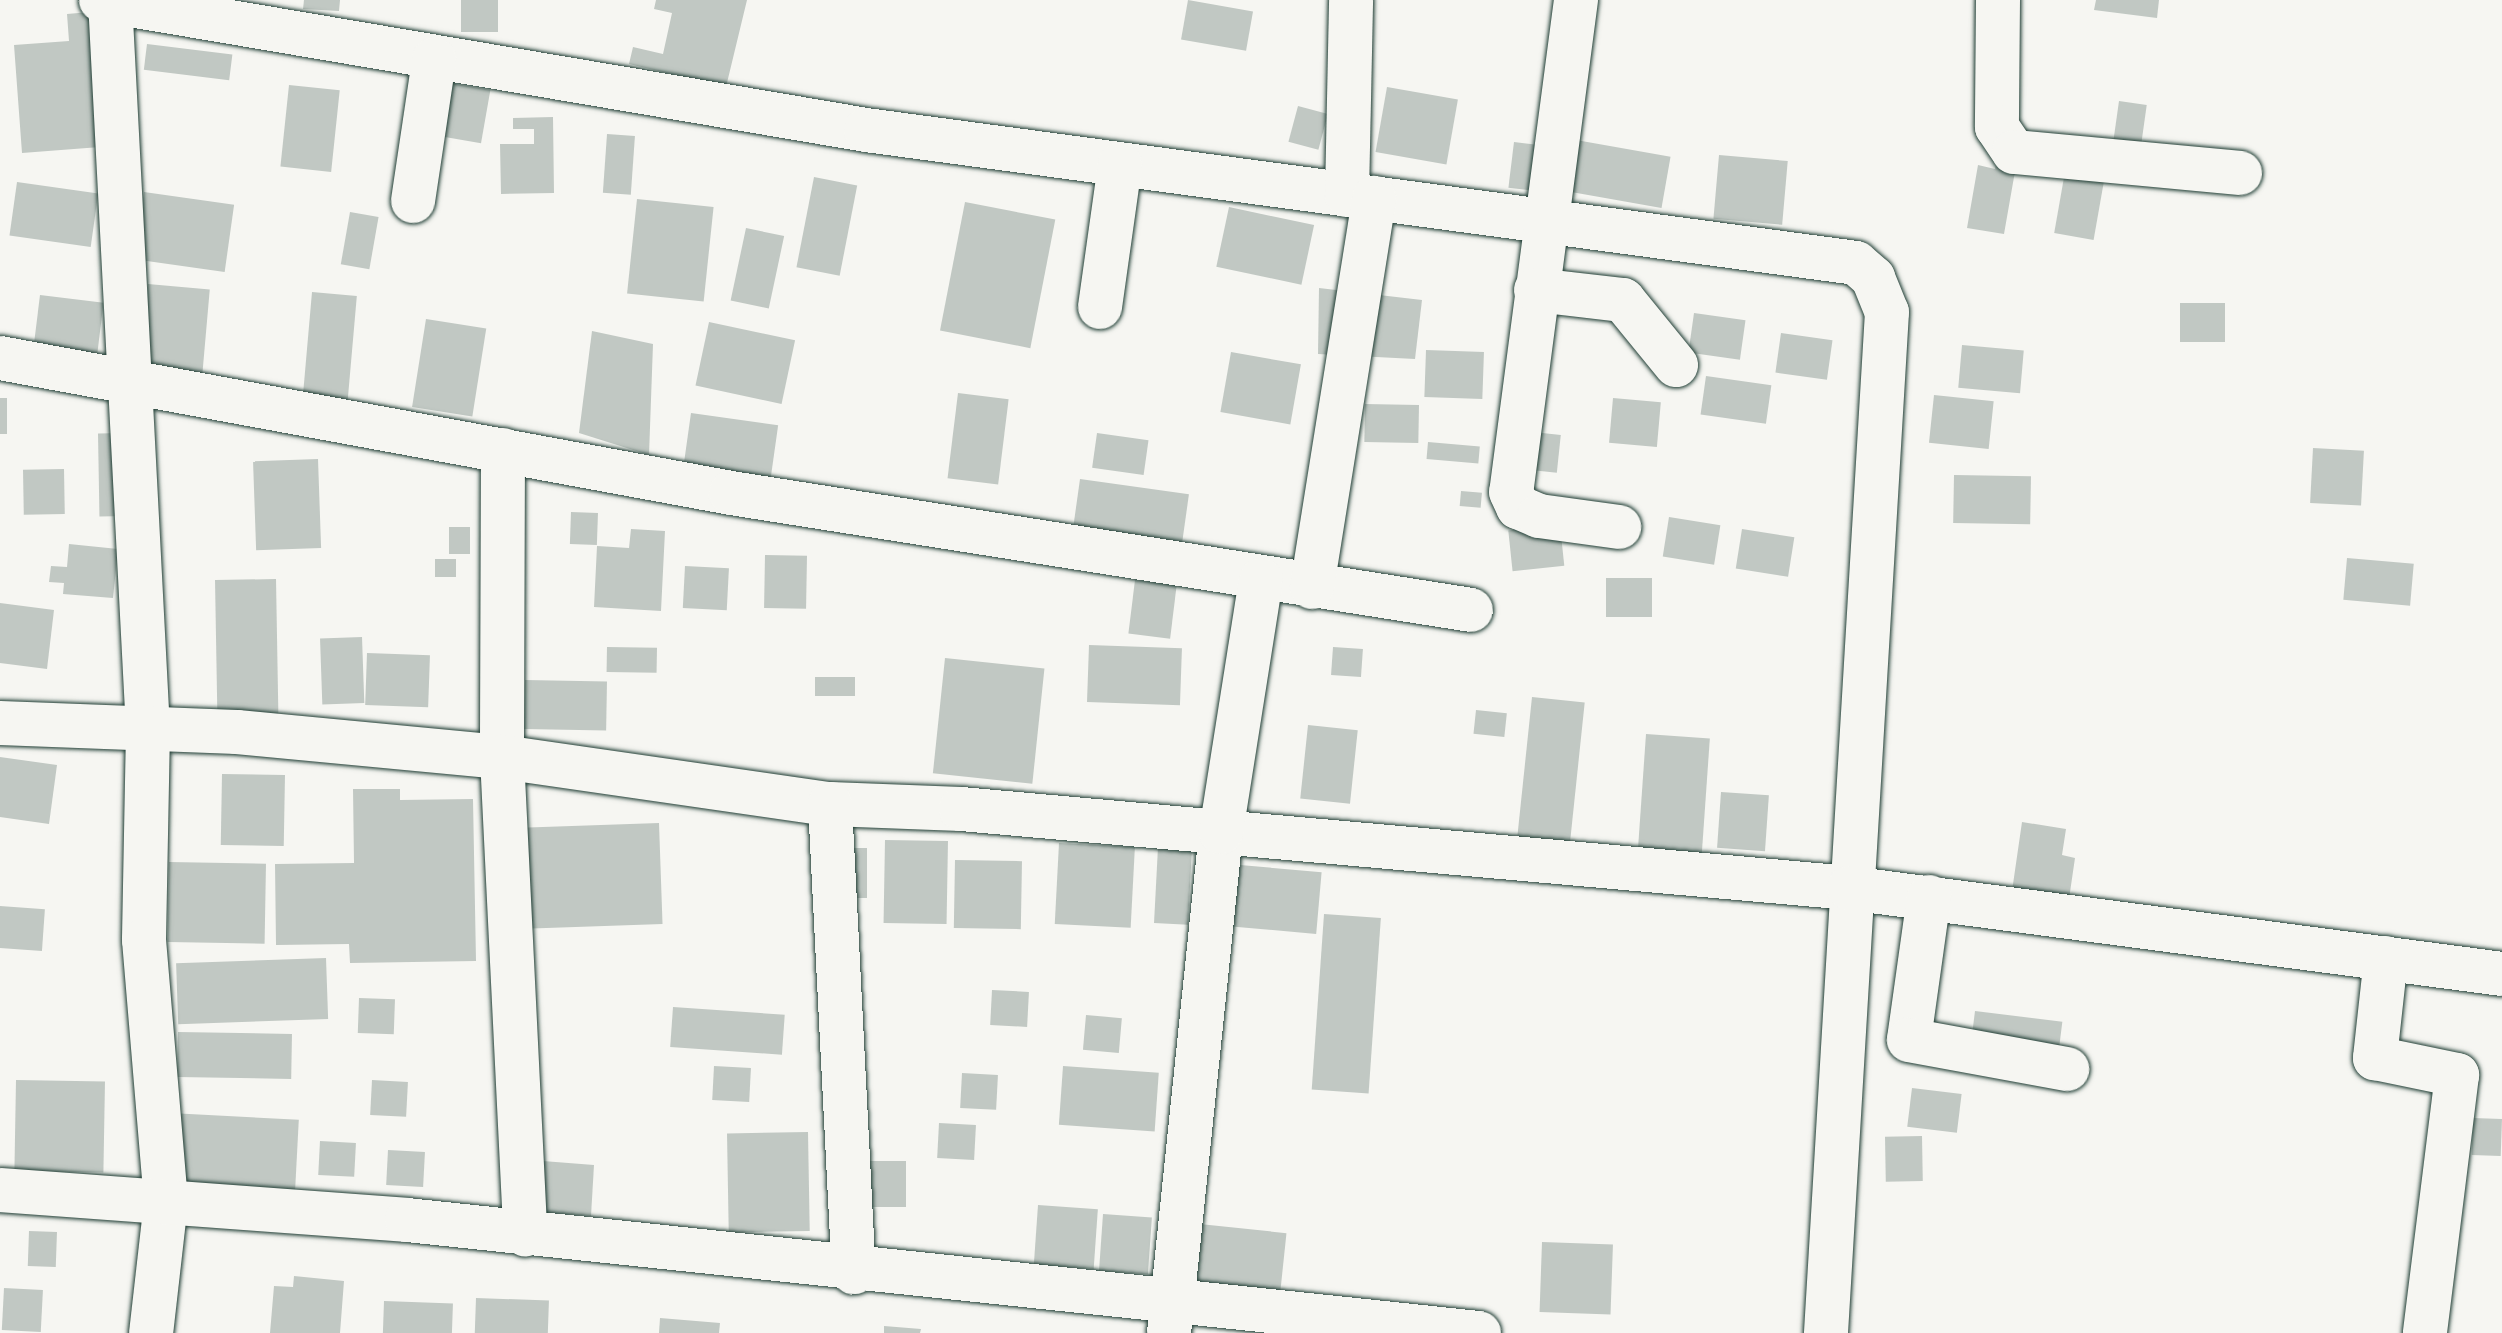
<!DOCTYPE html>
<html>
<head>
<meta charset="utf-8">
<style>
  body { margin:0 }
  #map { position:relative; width:2502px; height:1333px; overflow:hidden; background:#f6f6f2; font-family:"Balsamiq Sans",sans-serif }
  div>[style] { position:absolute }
  .building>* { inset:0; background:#c1c8c3; transform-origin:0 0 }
  .roads { filter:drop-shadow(0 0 2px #1f3d34) drop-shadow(0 0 2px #1f3d34) }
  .minor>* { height:44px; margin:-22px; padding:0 22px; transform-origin:22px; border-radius:22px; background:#f6f6f2 }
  span { translate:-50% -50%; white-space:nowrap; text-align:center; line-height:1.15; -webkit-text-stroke:7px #f6f6f2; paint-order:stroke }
</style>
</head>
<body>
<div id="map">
  <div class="building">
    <i style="clip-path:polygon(304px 0,340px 0,339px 11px,303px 9px)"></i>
    <i style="left:461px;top:0;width:37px;height:32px"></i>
    <i style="clip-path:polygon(656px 0,747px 0,726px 87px,629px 64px,633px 47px,663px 54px,672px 13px,654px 9px)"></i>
    <i style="left:1188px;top:0;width:66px;height:40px;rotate:10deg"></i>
    <i style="clip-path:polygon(2096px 0,2159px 0,2157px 18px,2094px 10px)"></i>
    <i style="clip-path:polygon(90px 12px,100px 147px,22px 153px,14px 45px,69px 41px,67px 14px)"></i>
    <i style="left:147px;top:44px;width:86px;height:26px;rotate:7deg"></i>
    <i style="left:450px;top:83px;width:41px;height:54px;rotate:10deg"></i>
    <i style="left:289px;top:85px;width:51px;height:82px;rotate:6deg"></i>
    <i style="left:1387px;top:87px;width:72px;height:66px;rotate:10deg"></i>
    <i style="left:2119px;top:101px;width:28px;height:43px;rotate:8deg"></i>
    <i style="left:1298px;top:106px;width:31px;height:37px;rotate:15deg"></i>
    <i style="clip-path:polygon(553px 117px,554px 193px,501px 194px,500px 144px,534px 144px,534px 129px,513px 129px,513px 118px)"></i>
    <i style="left:607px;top:134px;width:28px;height:59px;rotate:4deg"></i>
    <i style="left:1576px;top:140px;width:96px;height:52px;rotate:10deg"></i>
    <i style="left:1514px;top:142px;width:23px;height:46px;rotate:7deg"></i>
    <i style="left:1719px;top:155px;width:69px;height:64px;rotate:5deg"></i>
    <i style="clip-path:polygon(1997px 157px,2017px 160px,2004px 234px,1967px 228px,1978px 165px,1995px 169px)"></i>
    <i style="left:2066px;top:166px;width:40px;height:68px;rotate:10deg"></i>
    <i style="left:814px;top:177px;width:44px;height:92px;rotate:11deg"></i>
    <i style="left:17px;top:182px;width:82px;height:54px;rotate:8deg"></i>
    <i style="left:144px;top:192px;width:91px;height:68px;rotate:8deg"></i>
    <i style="left:637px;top:199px;width:77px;height:95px;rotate:6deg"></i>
    <i style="left:965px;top:202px;width:92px;height:131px;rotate:11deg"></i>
    <i style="left:1229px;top:207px;width:87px;height:61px;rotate:12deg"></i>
    <i style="left:350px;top:212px;width:29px;height:53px;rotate:10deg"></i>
    <i style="left:746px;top:228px;width:39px;height:74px;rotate:12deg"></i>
    <i style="left:148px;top:284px;width:62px;height:89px;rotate:5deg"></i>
    <i style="clip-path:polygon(1319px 288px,1422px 300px,1415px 359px,1318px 354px)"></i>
    <i style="left:312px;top:292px;width:45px;height:104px;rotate:5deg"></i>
    <i style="left:40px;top:295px;width:64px;height:54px;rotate:7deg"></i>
    <i style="left:2180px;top:303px;width:45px;height:39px"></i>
    <i style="left:1694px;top:313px;width:52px;height:40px;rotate:8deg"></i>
    <i style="left:426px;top:319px;width:61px;height:89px;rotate:9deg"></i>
    <i style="left:709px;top:322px;width:88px;height:65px;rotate:12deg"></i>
    <i style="clip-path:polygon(592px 331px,653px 344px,649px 455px,579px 433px)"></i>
    <i style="left:1781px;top:333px;width:52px;height:40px;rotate:8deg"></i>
    <i style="left:1962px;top:345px;width:62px;height:43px;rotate:5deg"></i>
    <i style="left:1426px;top:350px;width:58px;height:47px;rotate:2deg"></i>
    <i style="left:1231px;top:352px;width:71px;height:61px;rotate:10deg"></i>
    <i style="left:1706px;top:376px;width:66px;height:39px;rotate:8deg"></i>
    <i style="left:958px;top:393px;width:51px;height:86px;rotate:7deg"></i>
    <i style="left:1934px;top:395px;width:60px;height:48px;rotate:6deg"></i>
    <i style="left:0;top:398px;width:7px;height:36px"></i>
    <i style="left:1613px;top:398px;width:48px;height:45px;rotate:5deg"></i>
    <i style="left:1365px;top:404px;width:54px;height:38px;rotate:1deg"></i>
    <i style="left:691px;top:413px;width:88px;height:65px;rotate:8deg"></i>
    <i style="left:1523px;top:431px;width:38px;height:38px;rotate:6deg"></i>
    <i style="left:126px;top:433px;width:83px;height:28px;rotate:89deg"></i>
    <i style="left:1097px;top:433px;width:52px;height:35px;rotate:8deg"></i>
    <i style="left:1428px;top:442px;width:52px;height:17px;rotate:5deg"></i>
    <i style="left:2313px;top:448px;width:51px;height:55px;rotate:3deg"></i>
    <i style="left:318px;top:459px;width:89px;height:65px;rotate:88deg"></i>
    <i style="left:64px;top:469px;width:45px;height:41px;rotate:89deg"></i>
    <i style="left:1954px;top:475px;width:77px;height:48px;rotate:1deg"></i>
    <i style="left:1080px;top:479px;width:110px;height:63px;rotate:8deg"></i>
    <i style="left:1461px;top:491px;width:21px;height:15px;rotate:5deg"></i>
    <i style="left:571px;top:512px;width:27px;height:32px;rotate:2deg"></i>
    <i style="left:1669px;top:517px;width:52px;height:40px;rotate:9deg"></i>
    <i style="left:1560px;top:525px;width:41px;height:52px;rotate:84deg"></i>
    <i style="left:449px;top:527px;width:21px;height:27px"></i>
    <i style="clip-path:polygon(631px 529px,665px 531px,661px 611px,594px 607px,597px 546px,629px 548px)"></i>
    <i style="left:1742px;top:529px;width:53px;height:40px;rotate:9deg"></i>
    <i style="clip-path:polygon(69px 544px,118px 549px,113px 598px,63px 594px,64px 583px,49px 582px,51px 566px,67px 567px)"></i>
    <i style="left:765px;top:555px;width:42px;height:53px;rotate:1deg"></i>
    <i style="left:2347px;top:558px;width:67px;height:42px;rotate:5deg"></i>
    <i style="left:435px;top:559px;width:21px;height:18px"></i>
    <i style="left:685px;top:566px;width:44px;height:42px;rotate:3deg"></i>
    <i style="left:1652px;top:578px;width:39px;height:46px;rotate:90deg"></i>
    <i style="left:276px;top:579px;width:140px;height:61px;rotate:89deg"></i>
    <i style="left:1135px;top:580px;width:42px;height:54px;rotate:7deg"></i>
    <i style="clip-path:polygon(0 603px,54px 610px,47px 669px,0 663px)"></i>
    <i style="left:362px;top:637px;width:66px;height:42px;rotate:88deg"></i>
    <i style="left:1089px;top:645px;width:93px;height:57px;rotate:2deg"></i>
    <i style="left:607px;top:647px;width:50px;height:25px;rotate:1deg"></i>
    <i style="left:1333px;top:647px;width:30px;height:28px;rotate:4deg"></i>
    <i style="left:367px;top:653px;width:63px;height:52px;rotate:2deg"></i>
    <i style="left:945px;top:658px;width:100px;height:116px;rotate:6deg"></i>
    <i style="left:815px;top:677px;width:40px;height:19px"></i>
    <i style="left:525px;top:680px;width:82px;height:49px;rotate:1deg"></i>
    <i style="left:1532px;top:697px;width:53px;height:146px;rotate:6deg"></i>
    <i style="left:1476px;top:710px;width:31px;height:24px;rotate:6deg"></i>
    <i style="left:1308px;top:725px;width:50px;height:74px;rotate:6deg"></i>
    <i style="left:1646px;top:734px;width:64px;height:119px;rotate:4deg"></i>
    <i style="clip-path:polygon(0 757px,57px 765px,49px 824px,0 817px)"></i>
    <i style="left:222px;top:774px;width:63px;height:71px;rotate:1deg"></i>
    <i style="clip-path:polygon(353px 789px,400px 789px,400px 800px,473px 799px,476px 961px,350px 963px,349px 944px,276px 945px,275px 864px,354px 863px)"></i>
    <i style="left:1721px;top:792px;width:48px;height:56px;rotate:4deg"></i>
    <i style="clip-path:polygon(2022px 822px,2066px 829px,2062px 855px,2075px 858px,2069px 899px,2012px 891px)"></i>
    <i style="left:659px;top:823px;width:101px;height:138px;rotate:88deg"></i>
    <i style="left:885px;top:840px;width:63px;height:83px;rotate:1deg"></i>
    <i style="left:1059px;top:843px;width:76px;height:81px;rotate:3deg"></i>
    <i style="left:1158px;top:847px;width:34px;height:76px;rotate:3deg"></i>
    <i style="left:837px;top:848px;width:30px;height:50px"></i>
    <i style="left:955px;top:860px;width:67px;height:68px;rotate:1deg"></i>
    <i style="left:169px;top:862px;width:97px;height:80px;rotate:1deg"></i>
    <i style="left:1217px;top:863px;width:105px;height:62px;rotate:5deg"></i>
    <i style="left:0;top:906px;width:45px;height:42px;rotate:4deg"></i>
    <i style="left:1324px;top:914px;width:57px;height:176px;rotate:4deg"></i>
    <i style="left:326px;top:958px;width:61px;height:150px;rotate:88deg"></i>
    <i style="left:992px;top:990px;width:37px;height:35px;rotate:3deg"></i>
    <i style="left:359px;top:998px;width:36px;height:35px;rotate:2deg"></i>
    <i style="left:673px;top:1007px;width:112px;height:40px;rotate:4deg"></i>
    <i style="left:1975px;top:1011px;width:88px;height:24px;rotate:7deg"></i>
    <i style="left:1086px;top:1015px;width:36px;height:35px;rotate:5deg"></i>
    <i style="left:178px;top:1032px;width:114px;height:45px;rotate:1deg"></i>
    <i style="left:714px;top:1066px;width:37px;height:34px;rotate:3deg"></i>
    <i style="left:1063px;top:1066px;width:96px;height:59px;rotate:4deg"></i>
    <i style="left:962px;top:1073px;width:36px;height:35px;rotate:3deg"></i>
    <i style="left:16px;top:1080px;width:89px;height:91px;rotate:1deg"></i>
    <i style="left:372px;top:1080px;width:36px;height:35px;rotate:3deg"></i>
    <i style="left:1912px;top:1088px;width:50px;height:39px;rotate:7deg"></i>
    <i style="left:151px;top:1112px;width:148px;height:76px;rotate:3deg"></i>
    <i style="left:2473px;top:1118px;width:29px;height:37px;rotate:2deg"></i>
    <i style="left:939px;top:1123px;width:37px;height:35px;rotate:3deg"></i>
    <i style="left:808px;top:1132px;width:99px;height:81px;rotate:89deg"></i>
    <i style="left:1922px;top:1136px;width:45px;height:37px;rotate:89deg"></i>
    <i style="left:320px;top:1141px;width:36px;height:34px;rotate:3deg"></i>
    <i style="left:388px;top:1150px;width:37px;height:35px;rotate:3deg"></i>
    <i style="clip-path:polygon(530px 1160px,594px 1165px,591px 1216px,538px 1212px)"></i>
    <i style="left:869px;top:1161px;width:37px;height:46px"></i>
    <i style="left:1038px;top:1205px;width:60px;height:60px;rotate:4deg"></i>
    <i style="left:1103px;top:1214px;width:49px;height:57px;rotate:4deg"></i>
    <i style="left:1190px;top:1223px;width:97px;height:64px;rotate:6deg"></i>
    <i style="left:29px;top:1231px;width:28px;height:35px;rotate:2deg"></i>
    <i style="left:1542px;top:1242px;width:71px;height:70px;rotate:2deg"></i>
    <i style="clip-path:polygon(294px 1276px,344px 1281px,340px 1333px,270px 1333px,274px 1286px,293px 1287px)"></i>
    <i style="left:4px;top:1288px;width:39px;height:42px;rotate:3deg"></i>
    <i style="left:476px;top:1298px;width:73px;height:35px;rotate:2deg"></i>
    <i style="left:384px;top:1301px;width:69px;height:32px;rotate:2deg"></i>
    <i style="clip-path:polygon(660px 1318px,720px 1323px,719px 1333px,659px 1333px)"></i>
    <i style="clip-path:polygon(884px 1326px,921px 1329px,920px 1333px,884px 1333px)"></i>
  </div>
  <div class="roads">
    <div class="minor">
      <i style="left:101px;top:0;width:776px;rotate:9.64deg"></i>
      <i style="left:866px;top:130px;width:999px;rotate:7.65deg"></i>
      <i style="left:1856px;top:263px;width:23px;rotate:41deg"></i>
      <i style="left:1873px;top:278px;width:37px;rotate:68deg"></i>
      <i style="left:1887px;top:312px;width:1023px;rotate:93.42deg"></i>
      <i style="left:110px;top:0;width:731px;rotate:87.02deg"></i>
      <i style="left:148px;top:730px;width:210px;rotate:91.1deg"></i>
      <i style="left:144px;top:940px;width:263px;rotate:85.2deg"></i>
      <i style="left:166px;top:1202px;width:132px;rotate:96.5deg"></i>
      <i style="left:1576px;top:0;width:496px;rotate:97.5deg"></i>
      <i style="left:1511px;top:492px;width:17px;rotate:65deg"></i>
      <i style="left:1518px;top:507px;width:23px;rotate:23deg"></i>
      <i style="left:1539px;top:516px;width:81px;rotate:7.8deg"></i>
      <i style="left:1998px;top:0;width:127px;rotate:90.5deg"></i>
      <i style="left:1997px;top:127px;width:30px;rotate:56deg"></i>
      <i style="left:2014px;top:152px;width:227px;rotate:5.3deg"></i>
      <i style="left:1347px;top:195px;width:195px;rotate:-88.8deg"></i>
      <i style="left:413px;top:201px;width:143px;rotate:-81.5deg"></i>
      <i style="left:1536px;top:290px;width:88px;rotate:6.6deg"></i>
      <i style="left:1623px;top:300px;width:84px;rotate:50.8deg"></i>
      <i style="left:1100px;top:307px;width:144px;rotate:-82deg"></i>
      <i style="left:0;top:358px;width:743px;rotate:10.46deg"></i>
      <i style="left:731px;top:493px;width:749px;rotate:8.98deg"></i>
      <i style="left:503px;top:450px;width:307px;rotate:90.2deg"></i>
      <i style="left:502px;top:757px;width:478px;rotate:87.2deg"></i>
      <i style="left:1312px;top:587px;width:394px;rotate:-80.9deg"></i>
      <i style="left:0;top:723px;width:237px;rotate:2.2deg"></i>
      <i style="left:237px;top:732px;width:266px;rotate:5.4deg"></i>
      <i style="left:502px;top:757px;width:331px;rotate:8.2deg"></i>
      <i style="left:830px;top:804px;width:131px;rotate:2.2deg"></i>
      <i style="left:961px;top:809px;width:892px;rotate:5.08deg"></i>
      <i style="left:1849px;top:888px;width:659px;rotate:7.5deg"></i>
      <i style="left:830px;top:804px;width:469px;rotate:87.1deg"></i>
      <i style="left:1929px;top:897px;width:144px;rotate:98deg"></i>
      <i style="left:1909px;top:1040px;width:161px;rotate:10.4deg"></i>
      <i style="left:2386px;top:958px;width:101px;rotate:96.3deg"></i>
      <i style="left:2375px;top:1058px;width:84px;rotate:11.7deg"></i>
      <i style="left:2457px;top:1075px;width:260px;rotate:97.1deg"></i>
      <i style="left:0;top:1190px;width:408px;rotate:4.2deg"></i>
      <i style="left:407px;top:1220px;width:1078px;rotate:6.02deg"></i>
      <i style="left:1169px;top:1333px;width:504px;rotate:-84.07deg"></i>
      <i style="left:1221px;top:832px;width:255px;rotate:-81deg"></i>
    </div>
  </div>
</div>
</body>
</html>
